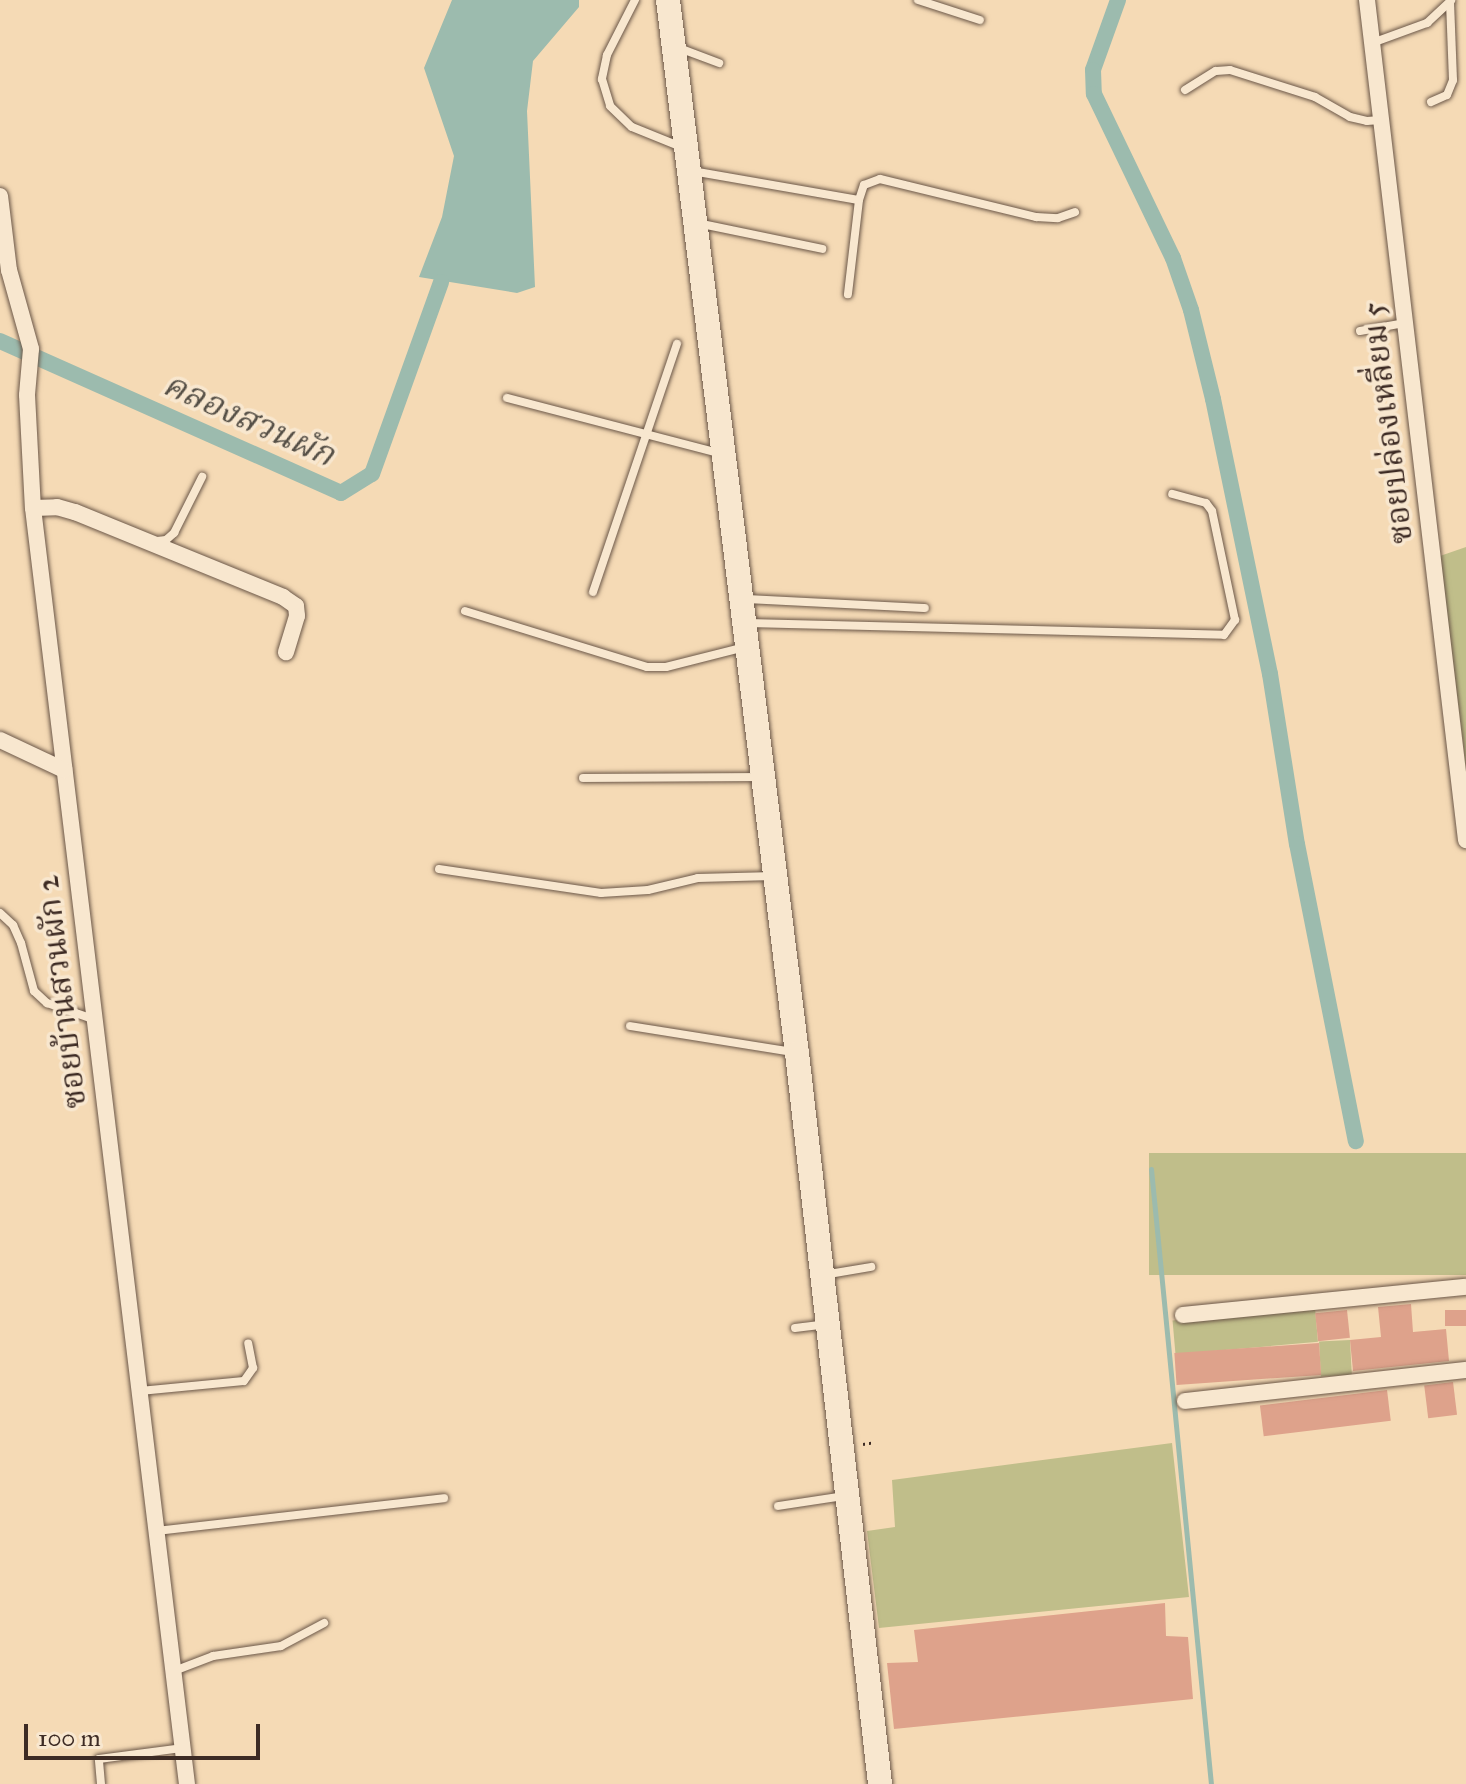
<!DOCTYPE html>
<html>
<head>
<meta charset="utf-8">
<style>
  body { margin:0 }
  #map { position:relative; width:1466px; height:1784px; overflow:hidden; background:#f5dab5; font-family:"IM FELL Great Primer","Noto Serif Thai",serif }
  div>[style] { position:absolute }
  .green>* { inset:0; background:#c0be8a; transform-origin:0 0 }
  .water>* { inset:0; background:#9cbbae }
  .stream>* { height:5px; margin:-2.5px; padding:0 2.5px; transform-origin:2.5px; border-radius:2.5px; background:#9cbbae }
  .canal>* { height:16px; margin:-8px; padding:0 8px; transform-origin:8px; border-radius:8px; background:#9cbbae }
  .building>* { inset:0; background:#dea28b; transform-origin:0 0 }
  .path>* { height:3px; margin-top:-1.5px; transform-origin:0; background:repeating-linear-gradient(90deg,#3d2b24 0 2px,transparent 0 6px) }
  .roads { filter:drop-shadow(0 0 2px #6b5748) drop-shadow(0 0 2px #6b5748) }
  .lane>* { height:8px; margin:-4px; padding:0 4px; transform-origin:4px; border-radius:4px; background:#f8e7cf }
  .street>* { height:16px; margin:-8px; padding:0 8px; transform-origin:8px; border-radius:8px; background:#f8e7cf }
  .secondary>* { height:24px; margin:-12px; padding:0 12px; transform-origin:12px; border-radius:12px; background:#f8e7cf }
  span { translate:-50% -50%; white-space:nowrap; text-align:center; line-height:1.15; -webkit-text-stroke:7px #f8e7cf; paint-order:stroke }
  .street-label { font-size:32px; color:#3d2b24 }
  .water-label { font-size:34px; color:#554f46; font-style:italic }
  .scale { position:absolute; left:24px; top:1724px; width:236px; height:36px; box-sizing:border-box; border:4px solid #3d2b24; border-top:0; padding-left:10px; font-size:24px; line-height:28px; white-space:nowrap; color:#3d2b24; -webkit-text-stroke:6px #f8e7cf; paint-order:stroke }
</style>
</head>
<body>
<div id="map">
  <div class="green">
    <i style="clip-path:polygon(1466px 547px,1466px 767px,1440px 556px)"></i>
    <i style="left:1466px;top:1153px;width:122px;height:317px;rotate:90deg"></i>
    <i style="left:1315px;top:1308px;width:34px;height:143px;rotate:85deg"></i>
    <i style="left:1350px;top:1340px;width:35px;height:31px;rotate:87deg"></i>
    <i style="clip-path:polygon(1172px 1443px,1189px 1597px,879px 1628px,867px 1531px,895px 1527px,892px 1480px)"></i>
  </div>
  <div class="water">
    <i style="clip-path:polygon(452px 0,579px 0,579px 7px,533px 61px,527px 111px,535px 287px,517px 293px,419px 277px,442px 217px,454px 156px,424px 68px)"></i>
  </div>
  <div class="stream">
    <i style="left:1151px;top:1169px;width:618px;rotate:84.43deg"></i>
  </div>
  <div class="canal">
    <i style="left:1118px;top:0;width:74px;rotate:109.7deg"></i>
    <i style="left:1093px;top:70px;width:24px;rotate:88deg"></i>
    <i style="left:1094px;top:94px;width:182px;rotate:64.3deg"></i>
    <i style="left:1173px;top:258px;width:55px;rotate:70.9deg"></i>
    <i style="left:1191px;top:310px;width:92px;rotate:76.1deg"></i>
    <i style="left:1213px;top:399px;width:281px;rotate:78.3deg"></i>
    <i style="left:1270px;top:674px;width:172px;rotate:81deg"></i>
    <i style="left:1297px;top:844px;width:303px;rotate:78.8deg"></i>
    <i style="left:0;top:341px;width:373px;rotate:24deg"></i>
    <i style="left:341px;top:493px;width:36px;rotate:-32deg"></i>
    <i style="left:372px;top:474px;width:204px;rotate:-70.2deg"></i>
  </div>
  <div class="building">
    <i style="clip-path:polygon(1411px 1304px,1413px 1332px,1446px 1329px,1449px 1361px,1353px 1371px,1350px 1340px,1381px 1337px,1378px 1307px)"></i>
    <i style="left:1347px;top:1310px;width:28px;height:32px;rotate:84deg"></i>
    <i style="left:1466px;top:1310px;width:16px;height:21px;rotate:90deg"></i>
    <i style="left:1319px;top:1343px;width:32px;height:145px;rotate:86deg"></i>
    <i style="left:1453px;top:1382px;width:33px;height:29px;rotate:83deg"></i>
    <i style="left:1387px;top:1390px;width:31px;height:128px;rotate:83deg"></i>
    <i style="clip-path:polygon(1165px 1603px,1166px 1636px,1188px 1637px,1193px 1699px,894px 1729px,887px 1663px,918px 1662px,914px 1630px)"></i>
  </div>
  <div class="path">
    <i style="left:863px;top:1444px;width:12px;rotate:-9deg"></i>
  </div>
  <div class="roads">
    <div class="lane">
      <i style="left:635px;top:0;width:62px;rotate:117deg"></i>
      <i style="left:607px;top:55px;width:25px;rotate:102deg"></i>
      <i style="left:602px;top:79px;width:28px;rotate:73deg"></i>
      <i style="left:610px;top:106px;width:30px;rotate:44deg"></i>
      <i style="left:632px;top:127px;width:56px;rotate:22deg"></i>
      <i style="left:918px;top:0;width:65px;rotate:17.9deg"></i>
      <i style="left:1372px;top:43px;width:59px;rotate:-20deg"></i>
      <i style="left:1427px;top:23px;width:33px;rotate:-43deg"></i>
      <i style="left:679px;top:48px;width:43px;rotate:20.6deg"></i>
      <i style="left:1185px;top:90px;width:36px;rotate:-32deg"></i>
      <i style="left:1216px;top:71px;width:14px;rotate:-4deg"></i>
      <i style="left:1230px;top:70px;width:89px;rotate:17.6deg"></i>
      <i style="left:1315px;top:97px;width:40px;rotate:29.7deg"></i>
      <i style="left:1350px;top:117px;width:17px;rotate:13deg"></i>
      <i style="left:1367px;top:121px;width:13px;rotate:-4deg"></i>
      <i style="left:1431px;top:102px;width:17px;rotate:-24deg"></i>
      <i style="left:1447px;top:95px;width:16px;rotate:-68deg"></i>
      <i style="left:1453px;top:80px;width:77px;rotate:-92.2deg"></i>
      <i style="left:692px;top:171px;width:169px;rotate:9.9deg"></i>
      <i style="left:859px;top:200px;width:95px;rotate:96.7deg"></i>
      <i style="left:859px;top:200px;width:16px;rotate:-72deg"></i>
      <i style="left:864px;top:185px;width:17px;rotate:-21deg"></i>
      <i style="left:880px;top:179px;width:161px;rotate:13.7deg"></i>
      <i style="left:1036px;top:217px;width:22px;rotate:3deg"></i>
      <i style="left:1058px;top:218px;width:18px;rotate:-19deg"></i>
      <i style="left:697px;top:223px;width:128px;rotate:11.7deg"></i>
      <i style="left:1360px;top:331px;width:46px;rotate:-10.1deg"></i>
      <i style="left:507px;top:398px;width:222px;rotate:14.6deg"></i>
      <i style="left:157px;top:541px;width:9px;rotate:-6deg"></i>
      <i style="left:166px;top:540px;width:11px;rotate:-41deg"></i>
      <i style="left:174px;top:533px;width:63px;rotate:-63.4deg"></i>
      <i style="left:593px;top:592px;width:262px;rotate:-71.3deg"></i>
      <i style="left:746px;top:599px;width:179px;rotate:2.9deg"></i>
      <i style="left:465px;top:611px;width:190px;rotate:17.1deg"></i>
      <i style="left:647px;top:667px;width:19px"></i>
      <i style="left:666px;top:667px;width:81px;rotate:-14.2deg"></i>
      <i style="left:748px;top:623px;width:476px;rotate:1.4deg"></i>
      <i style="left:1224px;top:635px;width:19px;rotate:-54deg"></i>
      <i style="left:1235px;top:620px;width:111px;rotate:-101.9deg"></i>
      <i style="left:1212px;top:511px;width:10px;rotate:-127deg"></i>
      <i style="left:1206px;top:503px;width:35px;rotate:-165deg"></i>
      <i style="left:583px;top:778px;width:178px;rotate:-0.3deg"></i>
      <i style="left:439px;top:869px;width:164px;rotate:8.4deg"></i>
      <i style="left:601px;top:893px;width:47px;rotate:-3.7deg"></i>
      <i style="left:648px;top:890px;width:51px;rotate:-13.5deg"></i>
      <i style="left:698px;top:878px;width:76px;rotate:-1.5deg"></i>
      <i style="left:0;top:913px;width:18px;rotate:43deg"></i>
      <i style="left:13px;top:925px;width:20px;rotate:66deg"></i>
      <i style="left:21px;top:943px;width:50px;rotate:74.8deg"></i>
      <i style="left:34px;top:991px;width:18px;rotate:43deg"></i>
      <i style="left:47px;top:1003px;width:49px;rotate:19.2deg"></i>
      <i style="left:630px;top:1026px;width:164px;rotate:9.1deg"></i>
      <i style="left:823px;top:1275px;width:49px;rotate:-9.5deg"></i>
      <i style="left:795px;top:1328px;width:31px;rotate:-7deg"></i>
      <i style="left:140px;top:1391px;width:104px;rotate:-5.5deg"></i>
      <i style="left:244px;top:1381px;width:16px;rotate:-55deg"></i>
      <i style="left:253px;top:1368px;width:25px;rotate:-101deg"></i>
      <i style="left:778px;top:1506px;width:67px;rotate:-8.6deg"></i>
      <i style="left:156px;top:1531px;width:290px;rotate:-6.5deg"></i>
      <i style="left:174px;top:1671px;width:42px;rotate:-21deg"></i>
      <i style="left:213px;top:1656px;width:69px;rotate:-8.4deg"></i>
      <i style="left:281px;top:1646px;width:49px;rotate:-28.1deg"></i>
      <i style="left:101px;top:1784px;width:25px;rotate:-95deg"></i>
      <i style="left:99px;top:1759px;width:85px;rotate:-7.5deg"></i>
    </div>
    <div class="street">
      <i style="left:1367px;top:0;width:846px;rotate:83.28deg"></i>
      <i style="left:0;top:196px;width:75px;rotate:83.1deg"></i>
      <i style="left:9px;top:270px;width:82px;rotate:74.4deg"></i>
      <i style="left:31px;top:349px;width:46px;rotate:95deg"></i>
      <i style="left:27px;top:395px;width:113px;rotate:87deg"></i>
      <i style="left:33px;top:508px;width:1285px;rotate:83.12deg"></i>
      <i style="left:33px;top:508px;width:24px;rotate:-2deg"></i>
      <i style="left:57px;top:507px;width:19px;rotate:16deg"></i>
      <i style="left:75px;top:512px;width:225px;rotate:22.2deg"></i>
      <i style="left:283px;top:597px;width:16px;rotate:35deg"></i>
      <i style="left:296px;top:606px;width:10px;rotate:84deg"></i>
      <i style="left:297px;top:616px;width:38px;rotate:107deg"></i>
      <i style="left:0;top:740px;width:71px;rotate:25.1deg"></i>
      <i style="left:1183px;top:1315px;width:284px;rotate:-5.7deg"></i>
      <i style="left:1185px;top:1401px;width:283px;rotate:-6.3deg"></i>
    </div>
    <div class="secondary">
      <i style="left:668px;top:0;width:1061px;rotate:83.02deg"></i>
      <i style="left:797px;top:1053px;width:736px;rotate:83.52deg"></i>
    </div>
  </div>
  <div class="street-label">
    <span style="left:1388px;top:423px;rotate:-97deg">ซอยปล่องเหลี่ยม 5</span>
    <span style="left:62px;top:992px;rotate:-97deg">ซอยบ้านสวนผัก 2</span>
  </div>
  <div class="water-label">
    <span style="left:249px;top:419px;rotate:24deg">คลองสวนผัก</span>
  </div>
  <div class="scale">100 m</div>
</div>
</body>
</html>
